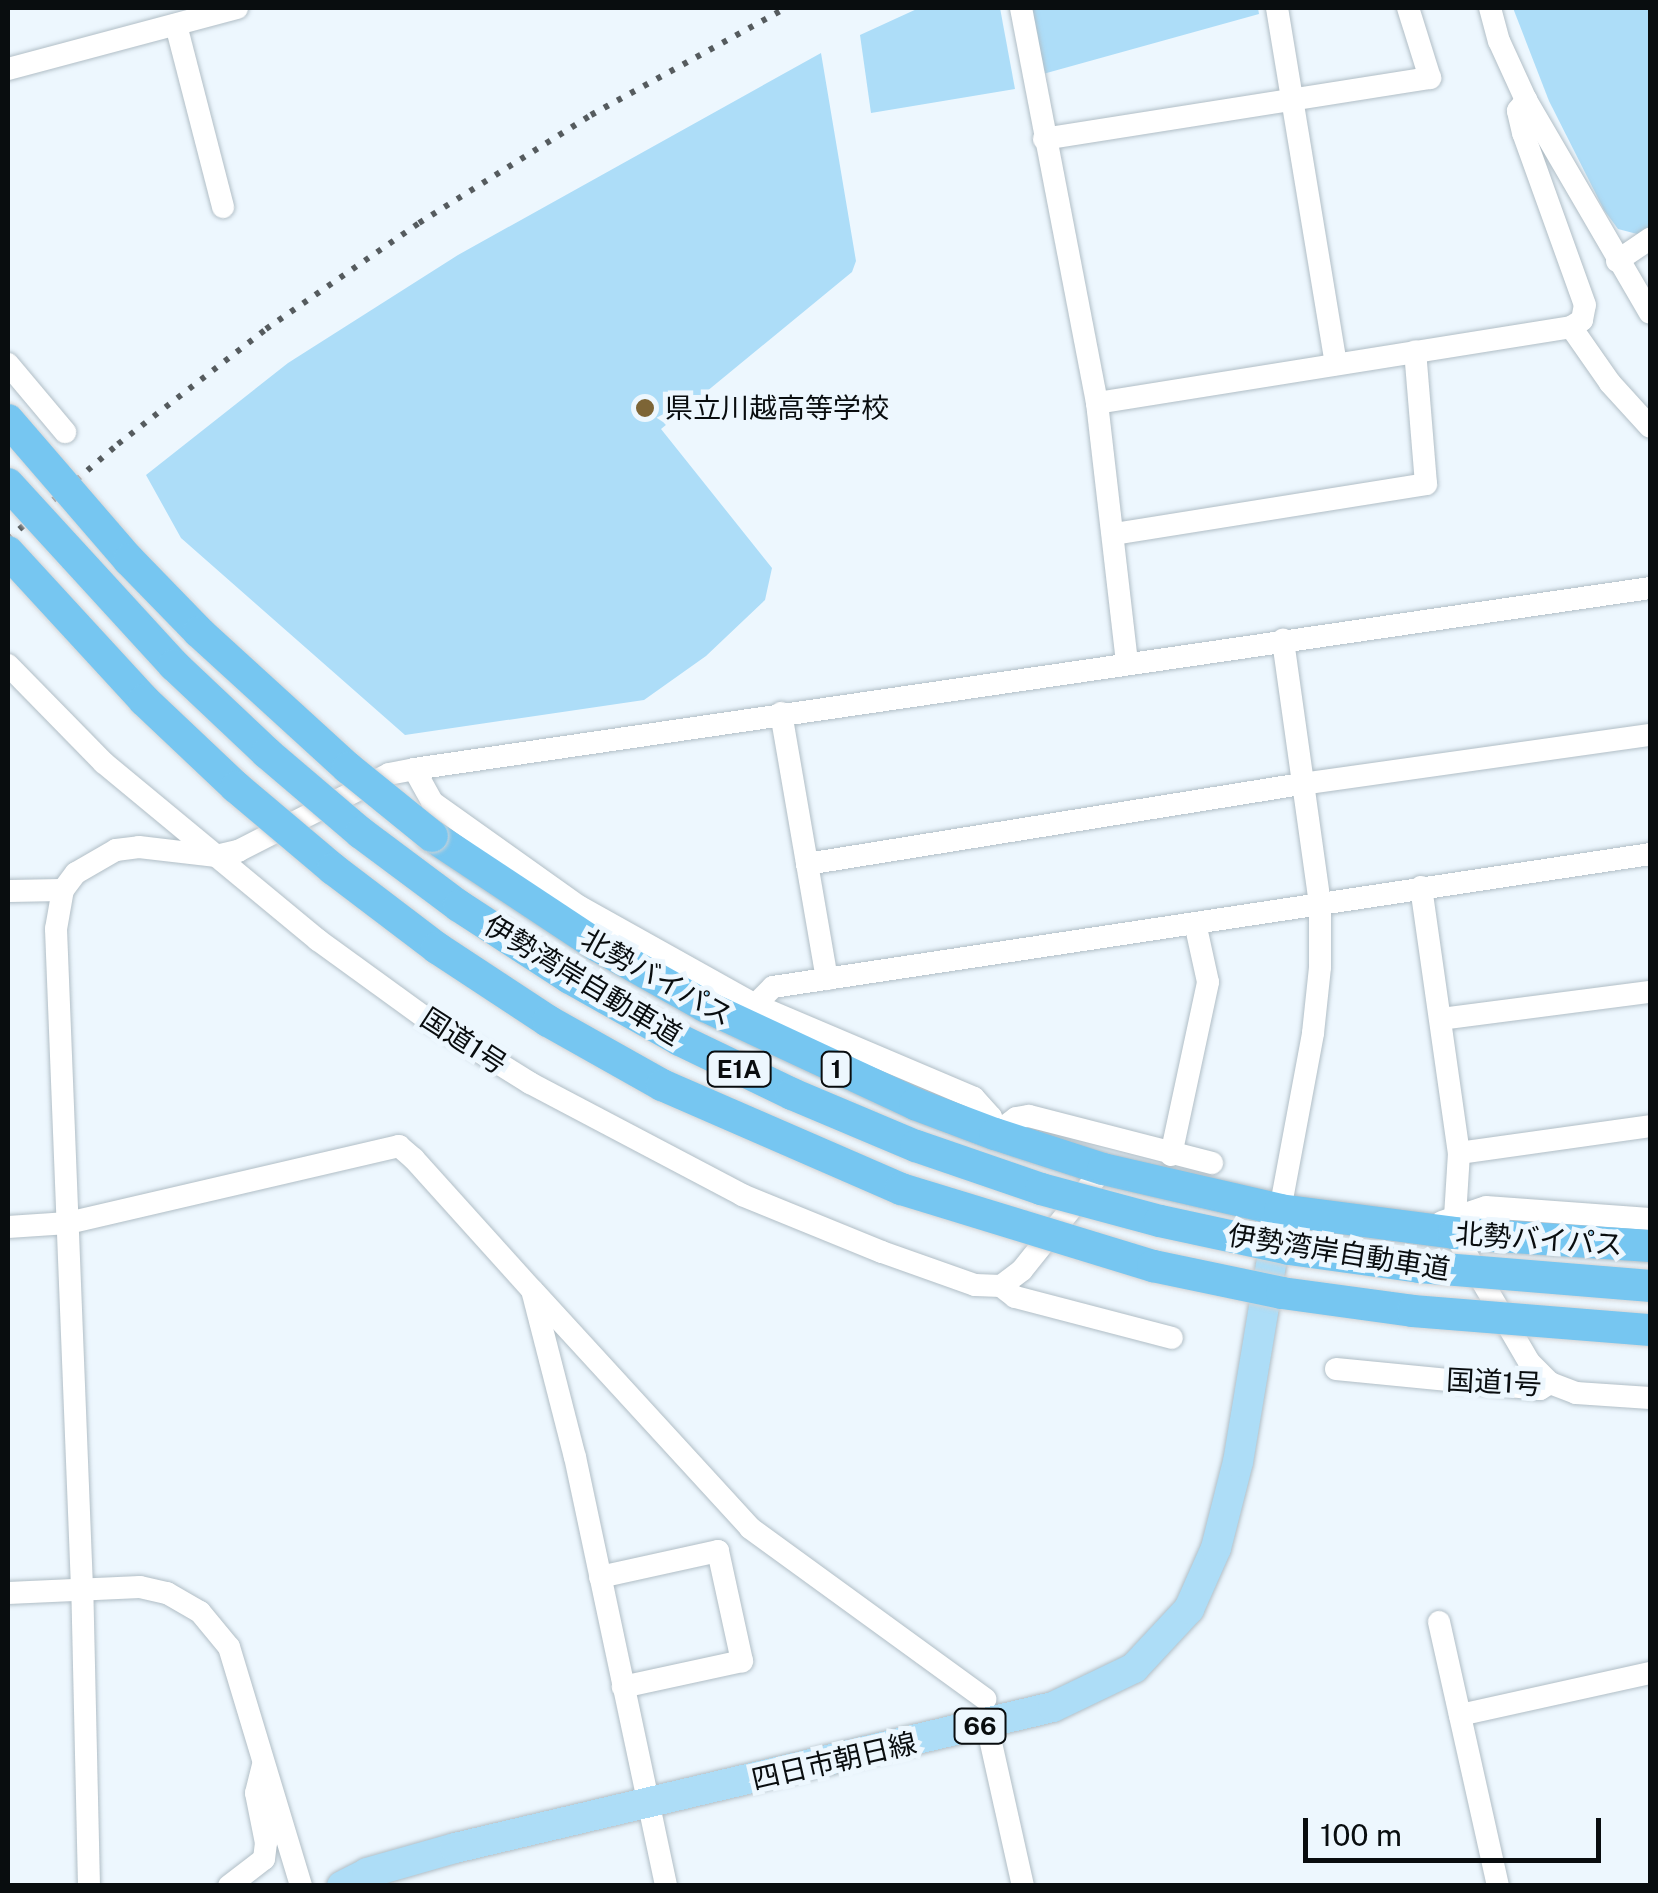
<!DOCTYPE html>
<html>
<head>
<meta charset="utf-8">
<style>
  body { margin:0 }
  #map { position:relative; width:1658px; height:1893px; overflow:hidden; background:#edf7fe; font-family:"Public Sans","Noto Sans JP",sans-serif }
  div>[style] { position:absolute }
  .green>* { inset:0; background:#adddf8 }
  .roads { filter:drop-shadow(0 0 2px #b1bec6) drop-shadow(0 0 2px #b1bec6) }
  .minor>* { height:22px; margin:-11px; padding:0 11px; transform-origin:11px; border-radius:11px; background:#fff }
  .major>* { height:30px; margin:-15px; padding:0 15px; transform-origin:15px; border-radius:15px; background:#adddf7 }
  .highway>* { height:32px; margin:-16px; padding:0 16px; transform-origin:16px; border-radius:16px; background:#76c6f1 }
  .rail>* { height:6px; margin-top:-3px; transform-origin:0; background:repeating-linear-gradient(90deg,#555b5e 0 5px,transparent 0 15px) }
  .bridges { filter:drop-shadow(0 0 2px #d3d3d4) drop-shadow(0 0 2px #d3d3d4) }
  .highway-bridge>* { height:32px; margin:-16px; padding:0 16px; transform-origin:16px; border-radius:16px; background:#76c6f1 }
  .dots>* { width:28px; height:28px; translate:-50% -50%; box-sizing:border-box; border:5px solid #edf7fe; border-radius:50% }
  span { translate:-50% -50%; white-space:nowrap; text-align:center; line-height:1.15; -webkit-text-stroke:10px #edf7fe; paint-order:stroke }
  .shield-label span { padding:2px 8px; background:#edf7fe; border:2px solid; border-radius:8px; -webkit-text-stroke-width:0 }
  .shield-label { font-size:25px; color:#090d0f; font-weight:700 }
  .poi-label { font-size:28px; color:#090d0f }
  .left { translate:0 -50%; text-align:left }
  .street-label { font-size:28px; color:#090d0f }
  .frame { position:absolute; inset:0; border:10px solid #090d0f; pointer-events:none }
  .scale { position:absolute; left:1303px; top:1818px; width:298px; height:45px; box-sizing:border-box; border:5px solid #090d0f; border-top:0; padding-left:12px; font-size:30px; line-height:35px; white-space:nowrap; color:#090d0f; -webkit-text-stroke:8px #edf7fe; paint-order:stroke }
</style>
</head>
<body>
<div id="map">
  <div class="green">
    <i style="clip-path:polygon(919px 8px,1000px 8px,1015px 89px,871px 113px,860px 35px)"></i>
    <i style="clip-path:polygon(1030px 8px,1258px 8px,1259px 14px,1043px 74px)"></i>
    <i style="clip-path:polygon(1513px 8px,1647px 8px,1650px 15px,1650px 228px,1641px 235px,1618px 229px,1604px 210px,1549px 101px)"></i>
    <i style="clip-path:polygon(821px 53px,856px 261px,852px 272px,661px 429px,772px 568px,765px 600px,706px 656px,644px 700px,405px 735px,181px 538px,146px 475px,288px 363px,458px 255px)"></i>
  </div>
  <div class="roads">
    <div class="minor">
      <i style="left:1021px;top:8px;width:402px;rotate:79.1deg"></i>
      <i style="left:1097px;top:403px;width:261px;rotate:83.4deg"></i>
      <i style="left:1277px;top:8px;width:361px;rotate:80.6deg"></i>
      <i style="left:1490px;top:8px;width:34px;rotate:75deg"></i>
      <i style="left:1499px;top:41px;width:65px;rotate:65.4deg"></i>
      <i style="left:1526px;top:100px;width:246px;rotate:59.8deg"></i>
      <i style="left:176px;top:25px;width:188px;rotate:75.5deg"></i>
      <i style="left:8px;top:69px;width:237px;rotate:-14.9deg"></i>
      <i style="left:1044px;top:139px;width:391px;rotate:-9deg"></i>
      <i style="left:1430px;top:78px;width:73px;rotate:-107.4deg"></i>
      <i style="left:1617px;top:261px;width:40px;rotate:-34deg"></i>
      <i style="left:1571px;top:327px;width:68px;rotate:55.1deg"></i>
      <i style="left:1610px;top:383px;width:59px;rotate:47.7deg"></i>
      <i style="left:8px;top:364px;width:89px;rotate:50deg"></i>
      <i style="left:1097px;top:403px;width:480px;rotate:-9.1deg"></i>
      <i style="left:1571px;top:327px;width:13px;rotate:-32deg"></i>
      <i style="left:1582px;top:320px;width:15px;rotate:-79deg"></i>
      <i style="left:1585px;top:305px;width:183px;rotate:-109.8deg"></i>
      <i style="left:1523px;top:133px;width:23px;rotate:-103deg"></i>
      <i style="left:1518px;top:111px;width:14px;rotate:-54deg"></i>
      <i style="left:1114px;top:534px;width:316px;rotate:-9.1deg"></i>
      <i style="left:1426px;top:484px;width:133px;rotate:-94.7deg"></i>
      <i style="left:8px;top:665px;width:137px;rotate:45.6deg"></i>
      <i style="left:104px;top:763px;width:278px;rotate:39.6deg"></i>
      <i style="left:318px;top:940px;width:131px;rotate:36deg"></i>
      <i style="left:424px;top:1017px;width:125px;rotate:31.9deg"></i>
      <i style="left:530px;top:1083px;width:240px;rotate:27.8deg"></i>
      <i style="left:742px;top:1195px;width:151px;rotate:22.2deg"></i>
      <i style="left:882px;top:1252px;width:99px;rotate:19.5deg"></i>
      <i style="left:975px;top:1285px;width:26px;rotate:2deg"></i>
      <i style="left:1001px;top:1286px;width:26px;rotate:-37deg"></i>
      <i style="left:1022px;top:1270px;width:129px;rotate:-51.3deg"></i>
      <i style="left:781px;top:713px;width:270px;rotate:80.2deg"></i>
      <i style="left:414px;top:769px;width:38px;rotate:61deg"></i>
      <i style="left:432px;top:802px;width:181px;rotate:35.4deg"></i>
      <i style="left:580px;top:907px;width:201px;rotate:29.2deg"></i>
      <i style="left:755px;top:1005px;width:238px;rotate:23deg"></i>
      <i style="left:974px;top:1098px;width:25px;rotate:48deg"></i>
      <i style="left:991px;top:1117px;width:17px;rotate:77deg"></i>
      <i style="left:807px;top:864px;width:500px;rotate:-9.2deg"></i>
      <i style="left:1301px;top:784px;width:352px;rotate:-8deg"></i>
      <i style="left:1421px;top:887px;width:269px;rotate:81.9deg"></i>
      <i style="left:1459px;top:1153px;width:80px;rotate:93.6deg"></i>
      <i style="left:1454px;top:1233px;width:149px;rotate:59.8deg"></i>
      <i style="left:1529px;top:1362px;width:30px;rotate:45deg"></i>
      <i style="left:1550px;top:1383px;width:28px;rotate:21deg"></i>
      <i style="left:1576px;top:1393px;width:74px;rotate:3.9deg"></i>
      <i style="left:8px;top:891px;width:55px;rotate:-1deg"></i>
      <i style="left:755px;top:1005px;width:25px;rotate:-45deg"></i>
      <i style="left:773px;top:987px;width:887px;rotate:-8.62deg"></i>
      <i style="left:1441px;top:1019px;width:211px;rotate:-7.4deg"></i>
      <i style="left:995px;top:1134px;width:26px;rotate:-37deg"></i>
      <i style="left:1016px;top:1118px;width:13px;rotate:-9deg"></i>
      <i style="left:1029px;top:1116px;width:189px;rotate:14.4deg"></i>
      <i style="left:1459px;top:1153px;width:193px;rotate:-8deg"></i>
      <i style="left:1171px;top:1155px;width:177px;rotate:-77.9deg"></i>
      <i style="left:1208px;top:982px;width:60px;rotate:-102.4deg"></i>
      <i style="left:1280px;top:1210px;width:180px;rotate:-79.4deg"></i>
      <i style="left:1313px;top:1033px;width:66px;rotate:-83.9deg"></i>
      <i style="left:1320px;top:967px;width:63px;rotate:-90deg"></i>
      <i style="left:1320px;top:904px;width:267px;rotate:-98deg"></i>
      <i style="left:1442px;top:1222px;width:46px;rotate:-18.8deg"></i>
      <i style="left:1486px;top:1207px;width:164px;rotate:4.2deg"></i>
      <i style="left:8px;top:1227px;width:60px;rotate:-3.8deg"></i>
      <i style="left:68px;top:1223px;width:340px;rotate:-13.1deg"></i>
      <i style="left:399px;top:1146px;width:20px;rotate:41deg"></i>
      <i style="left:414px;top:1159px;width:176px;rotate:48deg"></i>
      <i style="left:532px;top:1290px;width:172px;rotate:75.6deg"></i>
      <i style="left:575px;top:1457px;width:439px;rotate:78deg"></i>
      <i style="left:1001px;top:1286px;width:18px;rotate:38deg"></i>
      <i style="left:1015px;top:1297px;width:162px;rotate:14.6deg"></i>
      <i style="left:535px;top:1293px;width:319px;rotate:47.5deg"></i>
      <i style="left:750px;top:1528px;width:291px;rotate:36deg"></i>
      <i style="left:1336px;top:1369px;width:205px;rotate:5.6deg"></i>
      <i style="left:1540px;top:1389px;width:12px;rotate:-31deg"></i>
      <i style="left:600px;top:1577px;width:121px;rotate:-12.4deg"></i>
      <i style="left:718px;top:1551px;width:113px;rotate:77.7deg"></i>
      <i style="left:742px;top:1661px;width:122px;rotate:167.7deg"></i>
      <i style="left:8px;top:1593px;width:132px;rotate:-2.6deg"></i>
      <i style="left:140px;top:1587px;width:28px;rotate:13deg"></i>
      <i style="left:167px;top:1593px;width:38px;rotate:30deg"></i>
      <i style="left:200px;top:1612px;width:45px;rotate:50.4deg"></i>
      <i style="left:229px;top:1647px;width:250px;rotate:73.2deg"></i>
      <i style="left:1439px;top:1622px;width:271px;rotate:77.4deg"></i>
      <i style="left:1460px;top:1715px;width:195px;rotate:-12.5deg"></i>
      <i style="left:987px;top:1725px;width:165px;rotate:77.4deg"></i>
      <i style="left:89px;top:1886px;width:298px;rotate:-91.3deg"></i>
      <i style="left:82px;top:1588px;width:660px;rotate:-92.26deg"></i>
      <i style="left:56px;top:929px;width:40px;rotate:-80deg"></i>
      <i style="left:63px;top:890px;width:21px;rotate:-53deg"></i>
      <i style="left:76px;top:873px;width:46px;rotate:-29.9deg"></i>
      <i style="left:116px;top:850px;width:23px;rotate:-7deg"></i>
      <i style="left:139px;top:847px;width:78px;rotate:6.7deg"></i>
      <i style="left:216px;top:856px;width:23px;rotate:-13deg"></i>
      <i style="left:238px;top:851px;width:169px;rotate:-27deg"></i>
      <i style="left:389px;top:774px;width:25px;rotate:-11deg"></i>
      <i style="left:414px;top:769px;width:1249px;rotate:-8.33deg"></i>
      <i style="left:229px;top:1886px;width:44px;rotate:-37.6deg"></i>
      <i style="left:264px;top:1859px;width:16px;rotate:-83deg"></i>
      <i style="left:266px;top:1843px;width:51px;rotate:-101.3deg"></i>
      <i style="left:256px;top:1793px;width:29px;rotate:-76deg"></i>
    </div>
    <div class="major">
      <i style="left:342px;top:1886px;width:28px;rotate:-27deg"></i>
      <i style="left:367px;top:1873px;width:91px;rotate:-15.9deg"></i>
      <i style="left:455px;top:1848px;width:614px;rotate:-13.27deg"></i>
      <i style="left:1053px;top:1707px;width:90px;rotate:-25.7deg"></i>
      <i style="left:1134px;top:1668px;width:81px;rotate:-47deg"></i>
      <i style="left:1189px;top:1609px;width:67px;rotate:-66.1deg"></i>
      <i style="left:1216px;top:1548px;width:89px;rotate:-75.7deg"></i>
      <i style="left:1238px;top:1462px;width:255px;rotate:-80.5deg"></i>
    </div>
    <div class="highway">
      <i style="left:432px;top:836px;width:199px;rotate:33.5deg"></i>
      <i style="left:598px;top:946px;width:123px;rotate:29.3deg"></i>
      <i style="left:705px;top:1006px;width:232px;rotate:25deg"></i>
      <i style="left:915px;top:1104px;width:85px;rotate:20.6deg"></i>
      <i style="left:995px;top:1134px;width:114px;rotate:18deg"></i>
      <i style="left:1103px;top:1169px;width:182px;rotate:13deg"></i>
      <i style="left:1280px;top:1210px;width:176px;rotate:7.5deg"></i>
      <i style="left:1454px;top:1233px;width:196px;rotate:3.8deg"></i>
    </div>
  </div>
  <div class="rail">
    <i style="left:8px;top:539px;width:145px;rotate:-40.8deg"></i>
    <i style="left:118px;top:444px;width:187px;rotate:-37.8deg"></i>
    <i style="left:266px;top:329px;width:186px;rotate:-34.7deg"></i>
    <i style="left:419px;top:223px;width:203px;rotate:-32.1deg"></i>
    <i style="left:591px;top:115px;width:222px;rotate:-28.8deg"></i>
  </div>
  <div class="bridges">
    <div class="highway-bridge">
      <i style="left:8px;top:420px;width:185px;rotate:49.2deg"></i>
      <i style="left:129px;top:560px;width:100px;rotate:45.8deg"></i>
      <i style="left:199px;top:632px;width:202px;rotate:42.4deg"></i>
      <i style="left:348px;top:768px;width:108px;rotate:39deg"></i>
      <i style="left:8px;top:484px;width:246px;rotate:47.5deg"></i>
      <i style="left:174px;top:665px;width:128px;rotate:43.4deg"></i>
      <i style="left:267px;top:753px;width:123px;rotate:40.4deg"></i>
      <i style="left:361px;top:833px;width:122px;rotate:36.7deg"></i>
      <i style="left:459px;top:906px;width:132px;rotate:33deg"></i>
      <i style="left:570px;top:978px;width:126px;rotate:29.4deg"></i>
      <i style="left:680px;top:1040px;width:124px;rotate:25.7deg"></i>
      <i style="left:792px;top:1094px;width:134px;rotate:22.8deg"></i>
      <i style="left:916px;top:1146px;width:132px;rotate:19deg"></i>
      <i style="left:1041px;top:1189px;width:123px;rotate:15.1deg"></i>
      <i style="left:1160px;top:1221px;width:132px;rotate:12.2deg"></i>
      <i style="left:1289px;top:1249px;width:132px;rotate:7.8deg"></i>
      <i style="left:1420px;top:1267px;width:231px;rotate:4.7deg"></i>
      <i style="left:8px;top:552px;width:201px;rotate:47.4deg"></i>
      <i style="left:144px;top:700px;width:127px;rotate:43.4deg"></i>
      <i style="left:236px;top:787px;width:127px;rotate:40.2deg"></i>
      <i style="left:333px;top:869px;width:131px;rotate:37.2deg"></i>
      <i style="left:437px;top:948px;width:133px;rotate:33.3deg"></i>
      <i style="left:548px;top:1021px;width:131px;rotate:29.3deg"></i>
      <i style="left:662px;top:1085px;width:261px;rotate:23.5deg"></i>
      <i style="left:901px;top:1189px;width:264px;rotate:17deg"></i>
      <i style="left:1153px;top:1266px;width:132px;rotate:11.8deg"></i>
      <i style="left:1282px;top:1293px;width:132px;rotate:7.8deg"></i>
      <i style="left:1413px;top:1311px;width:238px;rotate:4.6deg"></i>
    </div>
  </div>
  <div class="dots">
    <i style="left:645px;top:408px;background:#7d6536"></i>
  </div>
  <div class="shield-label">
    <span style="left:739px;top:1069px">E1A</span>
    <span style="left:836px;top:1069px">1</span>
    <span style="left:980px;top:1726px">66</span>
  </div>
  <div class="poi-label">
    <span class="left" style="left:665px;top:408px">県立川越高等学校</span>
  </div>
  <div class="street-label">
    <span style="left:657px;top:977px;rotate:29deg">北勢バイパス</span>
    <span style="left:583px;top:980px;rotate:31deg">伊勢湾岸自動車道</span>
    <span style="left:464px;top:1041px;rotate:33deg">国道1号</span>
    <span style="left:1539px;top:1239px;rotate:4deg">北勢バイパス</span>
    <span style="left:1339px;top:1252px;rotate:9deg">伊勢湾岸自動車道</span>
    <span style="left:1494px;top:1382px;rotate:3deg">国道1号</span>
    <span style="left:834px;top:1761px;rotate:-13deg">四日市朝日線</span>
  </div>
  <div class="frame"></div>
  <div class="scale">100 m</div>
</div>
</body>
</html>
